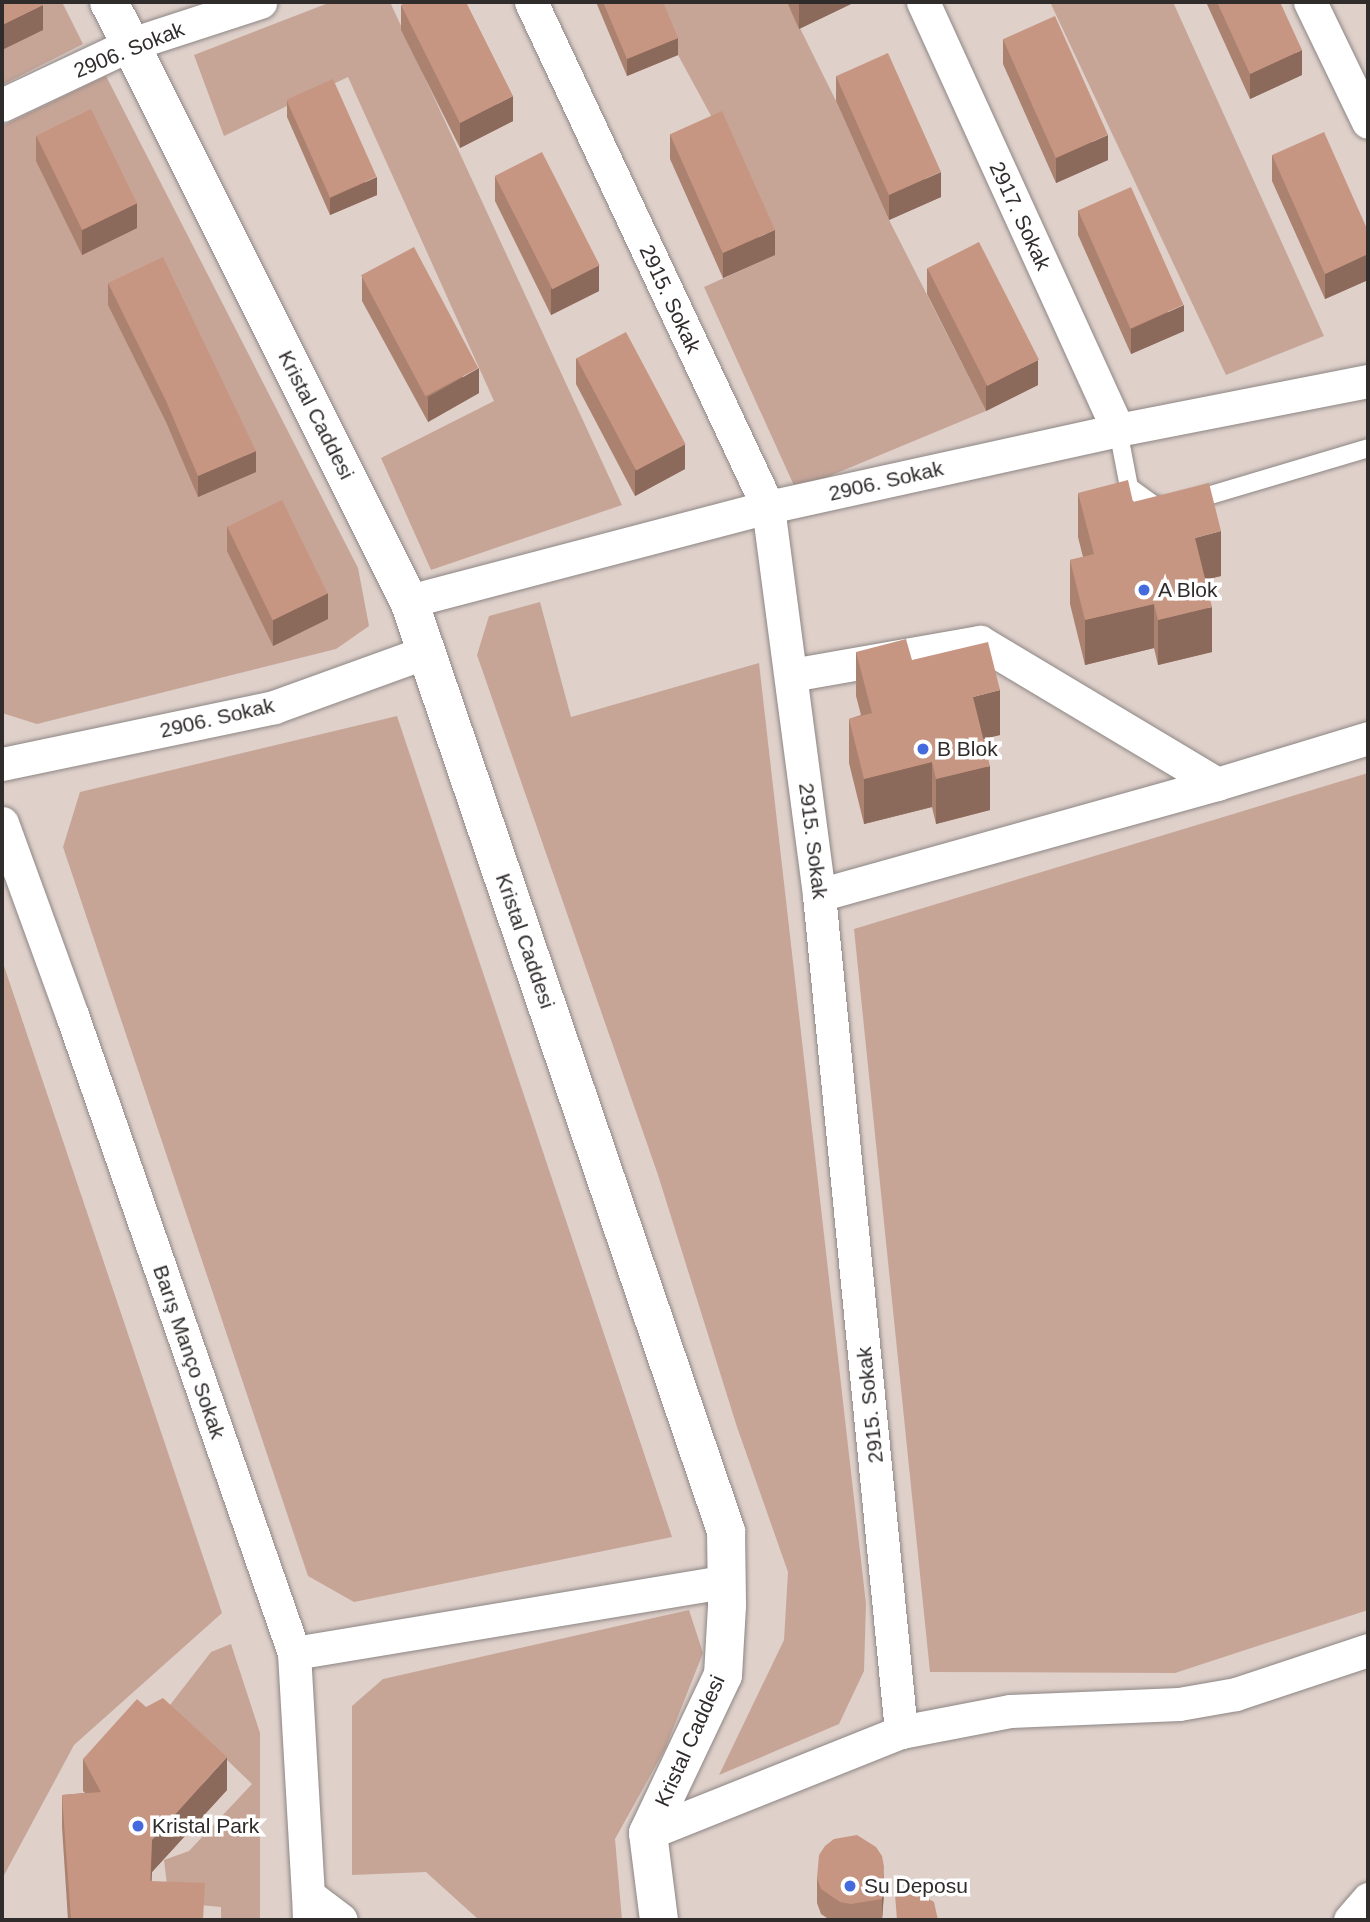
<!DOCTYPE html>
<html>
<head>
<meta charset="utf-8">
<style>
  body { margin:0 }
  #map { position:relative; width:1370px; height:1922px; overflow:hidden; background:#e5dedc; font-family:Helvetica,sans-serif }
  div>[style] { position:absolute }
  .built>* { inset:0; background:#dfd0ca; transform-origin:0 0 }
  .green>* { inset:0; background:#c6a597 }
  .roads { filter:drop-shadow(0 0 2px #8d8684) drop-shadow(0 0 2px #8d8684) }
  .lane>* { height:18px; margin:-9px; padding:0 9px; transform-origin:9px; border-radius:9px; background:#fff }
  .street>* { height:33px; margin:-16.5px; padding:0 16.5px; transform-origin:16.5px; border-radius:16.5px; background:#fff }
  .secondary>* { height:38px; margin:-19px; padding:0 19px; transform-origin:19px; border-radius:19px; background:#fff }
  .wall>* { inset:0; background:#ab8170 }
  .shaded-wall>* { inset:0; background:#8b695b }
  .building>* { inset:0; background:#c79682; transform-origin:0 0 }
  .dots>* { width:19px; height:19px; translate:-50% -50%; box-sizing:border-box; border:4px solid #fff; border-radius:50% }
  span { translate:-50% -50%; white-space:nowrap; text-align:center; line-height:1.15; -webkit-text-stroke:7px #fff; paint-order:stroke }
  .street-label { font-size:21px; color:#2f2c2b }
  .poi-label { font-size:21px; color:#2f2c2b }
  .left { translate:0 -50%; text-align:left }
  .frame { position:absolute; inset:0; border:4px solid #2f2c2b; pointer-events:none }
</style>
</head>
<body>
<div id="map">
  <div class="built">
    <i style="left:2px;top:2px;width:1366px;height:1918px"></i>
  </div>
  <div class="green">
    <i style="clip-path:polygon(2px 2px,62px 2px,83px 44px,2px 85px)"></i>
    <i style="clip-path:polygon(331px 2px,390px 2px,622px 505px,431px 570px,381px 458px,494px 401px,348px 77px,224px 136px,194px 55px)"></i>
    <i style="clip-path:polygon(656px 2px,787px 2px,836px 101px,889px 220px,986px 411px,796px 490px,704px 287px,775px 255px,722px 136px,678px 55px)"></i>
    <i style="clip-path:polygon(1050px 2px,1173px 2px,1324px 336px,1226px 375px)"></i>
    <i style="clip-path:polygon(106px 76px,358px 568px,369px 626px,336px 649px,37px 724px,2px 713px,2px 126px)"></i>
    <i style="clip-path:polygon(540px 602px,571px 717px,759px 663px,866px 1604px,864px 1671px,839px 1724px,719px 1775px,784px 1640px,788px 1572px,737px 1427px,658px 1175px,477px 655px,489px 616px)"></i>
    <i style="clip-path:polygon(397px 716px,672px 1537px,354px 1602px,308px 1576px,63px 847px,80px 792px)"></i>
    <i style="clip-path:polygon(1368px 773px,1368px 1610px,1175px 1673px,930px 1672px,854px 929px)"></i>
    <i style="clip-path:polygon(2px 960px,222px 1613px,74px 1745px,2px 1879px)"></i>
    <i style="clip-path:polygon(689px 1610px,703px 1653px,665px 1749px,615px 1839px,622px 1920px,479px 1920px,426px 1872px,352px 1875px,352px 1706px,383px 1679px)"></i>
    <i style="clip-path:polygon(231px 1644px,260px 1733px,260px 1920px,221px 1920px,221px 1907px,169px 1902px,164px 1860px,189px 1851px,252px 1784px,170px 1705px,211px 1652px)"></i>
  </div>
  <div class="roads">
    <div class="lane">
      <i style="left:1118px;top:430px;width:58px;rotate:79.1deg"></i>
      <i style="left:1129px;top:487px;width:29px;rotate:36deg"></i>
      <i style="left:1152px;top:504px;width:16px;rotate:15deg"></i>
      <i style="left:1167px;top:508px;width:210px;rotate:-16.6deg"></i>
    </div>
    <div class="street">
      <i style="left:531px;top:2px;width:558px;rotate:64.86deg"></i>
      <i style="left:768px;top:507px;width:391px;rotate:82.5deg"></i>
      <i style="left:819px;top:895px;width:841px;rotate:84.4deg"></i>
      <i style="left:923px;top:2px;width:470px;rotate:65.5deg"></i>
      <i style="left:1310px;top:2px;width:133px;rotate:64.2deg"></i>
      <i style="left:2px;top:105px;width:143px;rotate:-25.3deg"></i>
      <i style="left:131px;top:44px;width:136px;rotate:-18deg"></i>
      <i style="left:409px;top:601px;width:371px;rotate:-14.7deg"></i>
      <i style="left:768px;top:507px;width:358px;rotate:-12.4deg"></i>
      <i style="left:1118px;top:430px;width:255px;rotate:-11.1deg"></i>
      <i style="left:792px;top:675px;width:191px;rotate:-10deg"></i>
      <i style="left:980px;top:642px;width:276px;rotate:30.9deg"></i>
      <i style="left:2px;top:764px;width:278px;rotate:-11.8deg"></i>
      <i style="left:274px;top:707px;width:162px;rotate:-19.9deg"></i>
      <i style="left:2px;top:823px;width:204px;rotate:70deg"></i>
      <i style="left:72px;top:1015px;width:676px;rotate:70.81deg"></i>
      <i style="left:294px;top:1653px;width:242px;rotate:86.7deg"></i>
      <i style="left:819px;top:895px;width:413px;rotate:-15.6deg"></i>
      <i style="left:1217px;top:784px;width:158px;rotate:-16.9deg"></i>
      <i style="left:294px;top:1653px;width:439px;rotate:-9.4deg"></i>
      <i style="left:648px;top:1833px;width:272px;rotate:-21.8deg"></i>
      <i style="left:901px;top:1732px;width:111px;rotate:-10.9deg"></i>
      <i style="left:1010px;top:1711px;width:169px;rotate:-2.4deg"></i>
      <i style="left:1179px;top:1704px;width:58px;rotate:-10deg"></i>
      <i style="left:1236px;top:1694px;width:139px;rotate:-18.4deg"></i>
      <i style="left:309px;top:1920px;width:25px;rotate:-92deg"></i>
      <i style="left:308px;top:1895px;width:41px;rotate:37.1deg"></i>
      <i style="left:1350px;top:1920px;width:28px;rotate:-49deg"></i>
    </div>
    <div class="secondary">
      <i style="left:109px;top:2px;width:670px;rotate:63.4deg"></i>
      <i style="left:409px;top:601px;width:983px;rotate:71.18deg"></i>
      <i style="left:726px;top:1531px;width:75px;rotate:89.2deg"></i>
      <i style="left:727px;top:1606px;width:69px;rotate:93.3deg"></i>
      <i style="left:723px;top:1675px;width:175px;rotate:115.4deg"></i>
      <i style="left:648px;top:1833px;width:88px;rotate:82.8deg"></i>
    </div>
  </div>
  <div class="wall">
    <i style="clip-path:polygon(596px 2px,663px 2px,678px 55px,627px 76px)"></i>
    <i style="clip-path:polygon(787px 2px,851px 2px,851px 4px,799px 29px)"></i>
    <i style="clip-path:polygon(1206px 2px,1280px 2px,1302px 75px,1250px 99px)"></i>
    <i style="clip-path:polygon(401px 5px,513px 121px,460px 148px,401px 30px)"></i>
    <i style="clip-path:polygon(1003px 39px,1108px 160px,1056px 183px,1003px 64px)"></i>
    <i style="clip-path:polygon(836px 76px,941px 197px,889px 220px,836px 101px)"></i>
    <i style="clip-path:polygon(287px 100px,377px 195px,330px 215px,287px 117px)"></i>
    <i style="clip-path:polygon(670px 134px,775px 255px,723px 278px,670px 159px)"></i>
    <i style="clip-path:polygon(36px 136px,137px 228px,82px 255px,36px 161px)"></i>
    <i style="clip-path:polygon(1272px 155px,1368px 231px,1368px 280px,1325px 299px,1272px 181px)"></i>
    <i style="clip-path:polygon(495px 176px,599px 291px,551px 315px,495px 201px)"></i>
    <i style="clip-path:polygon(1078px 210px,1184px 331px,1131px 354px,1078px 235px)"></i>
    <i style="clip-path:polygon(927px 268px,1038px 385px,986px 411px,927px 294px)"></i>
    <i style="clip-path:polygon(362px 276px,479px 393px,428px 422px,362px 301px)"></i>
    <i style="clip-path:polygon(108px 283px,256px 472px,198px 497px,166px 422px,108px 305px)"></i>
    <i style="clip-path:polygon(576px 358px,685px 469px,635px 496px,576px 384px)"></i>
    <i style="clip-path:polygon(1078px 493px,1133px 502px,1221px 576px,1205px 580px,1212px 652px,1158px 665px,1154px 648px,1085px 665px,1070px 604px,1070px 560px,1083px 557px,1078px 537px)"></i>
    <i style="clip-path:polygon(227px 526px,328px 619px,273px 646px,227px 551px)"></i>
    <i style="clip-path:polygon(856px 652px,912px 660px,1000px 735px,984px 739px,990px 810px,936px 824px,932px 807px,864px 824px,849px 763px,849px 719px,861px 715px,856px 696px)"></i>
    <i style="clip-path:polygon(83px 1759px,227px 1790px,152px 1872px,151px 1881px,204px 1920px,68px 1920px,62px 1827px,62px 1795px,85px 1793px,83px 1791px)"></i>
    <i style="clip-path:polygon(817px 1878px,884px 1892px,882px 1920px,830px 1920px,821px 1914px,817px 1903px)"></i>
  </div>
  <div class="shaded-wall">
    <i style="clip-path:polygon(803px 2px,851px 2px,851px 4px,799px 29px,799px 4px)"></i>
    <i style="clip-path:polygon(43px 5px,43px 30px,2px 50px,2px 25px)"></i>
    <i style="clip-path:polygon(678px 38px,678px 55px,627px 76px,627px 59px)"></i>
    <i style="clip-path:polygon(1302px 50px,1302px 75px,1250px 99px,1250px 74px)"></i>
    <i style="clip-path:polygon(513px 96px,513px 121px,460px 148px,460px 123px)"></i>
    <i style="clip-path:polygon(1108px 135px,1108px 160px,1056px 183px,1056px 158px)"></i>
    <i style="clip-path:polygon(941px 172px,941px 197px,889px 220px,889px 195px)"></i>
    <i style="clip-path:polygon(377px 177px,377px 195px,330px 215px,330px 198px)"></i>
    <i style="clip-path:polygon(137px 203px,137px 228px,82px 255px,82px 230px)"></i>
    <i style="clip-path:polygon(775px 230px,775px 255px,723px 278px,723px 253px)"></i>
    <i style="clip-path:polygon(1368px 254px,1368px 280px,1325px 299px,1325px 274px)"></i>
    <i style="clip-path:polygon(599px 265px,599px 291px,551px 315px,551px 289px)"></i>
    <i style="clip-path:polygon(1184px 305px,1184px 331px,1131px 354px,1131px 329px)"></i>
    <i style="clip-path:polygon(1038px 360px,1038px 385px,986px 411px,986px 386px)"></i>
    <i style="clip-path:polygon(479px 368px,479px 393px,428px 422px,428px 397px)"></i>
    <i style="clip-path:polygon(685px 444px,685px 469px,635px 496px,635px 470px)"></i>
    <i style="clip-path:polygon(256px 451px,256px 472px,198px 497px,198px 476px)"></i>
    <i style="clip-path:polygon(1221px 531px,1221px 576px,1195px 582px,1195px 538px)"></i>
    <i style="clip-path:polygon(328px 593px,328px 619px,273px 646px,273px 620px)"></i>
    <i style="clip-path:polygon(1154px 604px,1154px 648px,1085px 665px,1085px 620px)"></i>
    <i style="clip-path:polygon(1212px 607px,1212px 652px,1158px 665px,1158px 620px)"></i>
    <i style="clip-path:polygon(1000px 690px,1000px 735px,973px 741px,973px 697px)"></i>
    <i style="clip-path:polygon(932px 762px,932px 807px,864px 824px,864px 779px)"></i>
    <i style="clip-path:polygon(990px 766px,990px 810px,936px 824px,936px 779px)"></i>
    <i style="clip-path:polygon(227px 1757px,227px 1790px,152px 1872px,150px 1913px,152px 1840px)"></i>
    <i style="clip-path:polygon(884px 1867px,884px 1892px,882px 1920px,882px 1899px)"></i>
  </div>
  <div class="building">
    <i style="clip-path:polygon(2px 2px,41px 2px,43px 5px,2px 25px)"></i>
    <i style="clip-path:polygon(407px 2px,466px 2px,513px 96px,460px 123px,401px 5px)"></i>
    <i style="clip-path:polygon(603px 2px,663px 2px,678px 38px,627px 59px)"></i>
    <i style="clip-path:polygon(1217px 2px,1280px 2px,1302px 50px,1250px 74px)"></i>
    <i style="left:1055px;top:16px;width:130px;height:57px;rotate:66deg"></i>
    <i style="left:888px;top:53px;width:130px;height:57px;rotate:66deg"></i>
    <i style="left:333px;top:79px;width:107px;height:51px;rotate:66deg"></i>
    <i style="left:91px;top:109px;width:105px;height:61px;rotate:64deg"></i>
    <i style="left:722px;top:111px;width:130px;height:57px;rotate:66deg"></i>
    <i style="clip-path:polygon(1324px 132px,1368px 231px,1368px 254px,1325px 274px,1272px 155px)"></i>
    <i style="left:542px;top:152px;width:127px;height:53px;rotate:63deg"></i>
    <i style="left:1131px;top:187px;width:129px;height:58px;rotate:66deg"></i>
    <i style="left:979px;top:242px;width:132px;height:58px;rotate:63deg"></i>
    <i style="left:414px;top:247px;width:137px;height:60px;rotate:62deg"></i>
    <i style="clip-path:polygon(163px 257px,256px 451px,198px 476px,166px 401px,108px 283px)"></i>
    <i style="left:626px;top:332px;width:127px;height:56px;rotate:62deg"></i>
    <i style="clip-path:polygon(1128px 480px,1133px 502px,1209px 483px,1221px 531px,1195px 538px,1212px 607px,1158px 620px,1154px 604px,1085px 620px,1070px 560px,1094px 554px,1078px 493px)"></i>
    <i style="left:282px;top:500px;width:104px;height:61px;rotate:64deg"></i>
    <i style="clip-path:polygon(906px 639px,912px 660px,988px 642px,1000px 690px,973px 697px,990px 766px,936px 779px,932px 762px,864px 779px,849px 719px,872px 713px,856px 652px)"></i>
    <i style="clip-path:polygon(163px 1698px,227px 1757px,152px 1840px,150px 1881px,205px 1883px,203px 1920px,71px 1920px,62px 1795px,101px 1792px,83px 1759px,137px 1699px,146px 1707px)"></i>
    <i style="clip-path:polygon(857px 1835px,876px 1847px,882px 1856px,884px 1867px,882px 1899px,851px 1904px,840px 1902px,821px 1889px,817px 1878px,819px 1855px,825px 1846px,834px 1839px)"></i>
    <i style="clip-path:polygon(895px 1894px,922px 1895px,934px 1902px,938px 1920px,897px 1920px)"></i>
  </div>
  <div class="dots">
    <i style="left:1144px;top:590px;background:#446add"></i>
    <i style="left:923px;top:749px;background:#446add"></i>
    <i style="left:138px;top:1826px;background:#446add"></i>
    <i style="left:850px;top:1886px;background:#446add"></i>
  </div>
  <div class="street-label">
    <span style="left:129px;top:50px;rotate:-22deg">2906. Sokak</span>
    <span style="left:1020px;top:216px;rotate:65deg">2917. Sokak</span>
    <span style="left:670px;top:299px;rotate:65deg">2915. Sokak</span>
    <span style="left:316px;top:415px;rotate:63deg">Kristal Caddesi</span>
    <span style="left:886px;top:481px;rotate:-13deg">2906. Sokak</span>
    <span style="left:217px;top:718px;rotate:-13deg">2906. Sokak</span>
    <span style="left:813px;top:841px;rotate:83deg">2915. Sokak</span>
    <span style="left:525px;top:941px;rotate:71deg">Kristal Caddesi</span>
    <span style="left:189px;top:1352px;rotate:71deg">Barış Manço Sokak</span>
    <span style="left:870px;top:1405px;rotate:-96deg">2915. Sokak</span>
    <span style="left:690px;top:1741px;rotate:-66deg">Kristal Caddesi</span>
  </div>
  <div class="poi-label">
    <span class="left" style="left:1158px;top:590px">A Blok</span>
    <span class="left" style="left:937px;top:749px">B Blok</span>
    <span class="left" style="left:152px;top:1826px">Kristal Park</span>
    <span class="left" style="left:864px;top:1886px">Su Deposu</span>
  </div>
  <div class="frame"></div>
</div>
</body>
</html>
